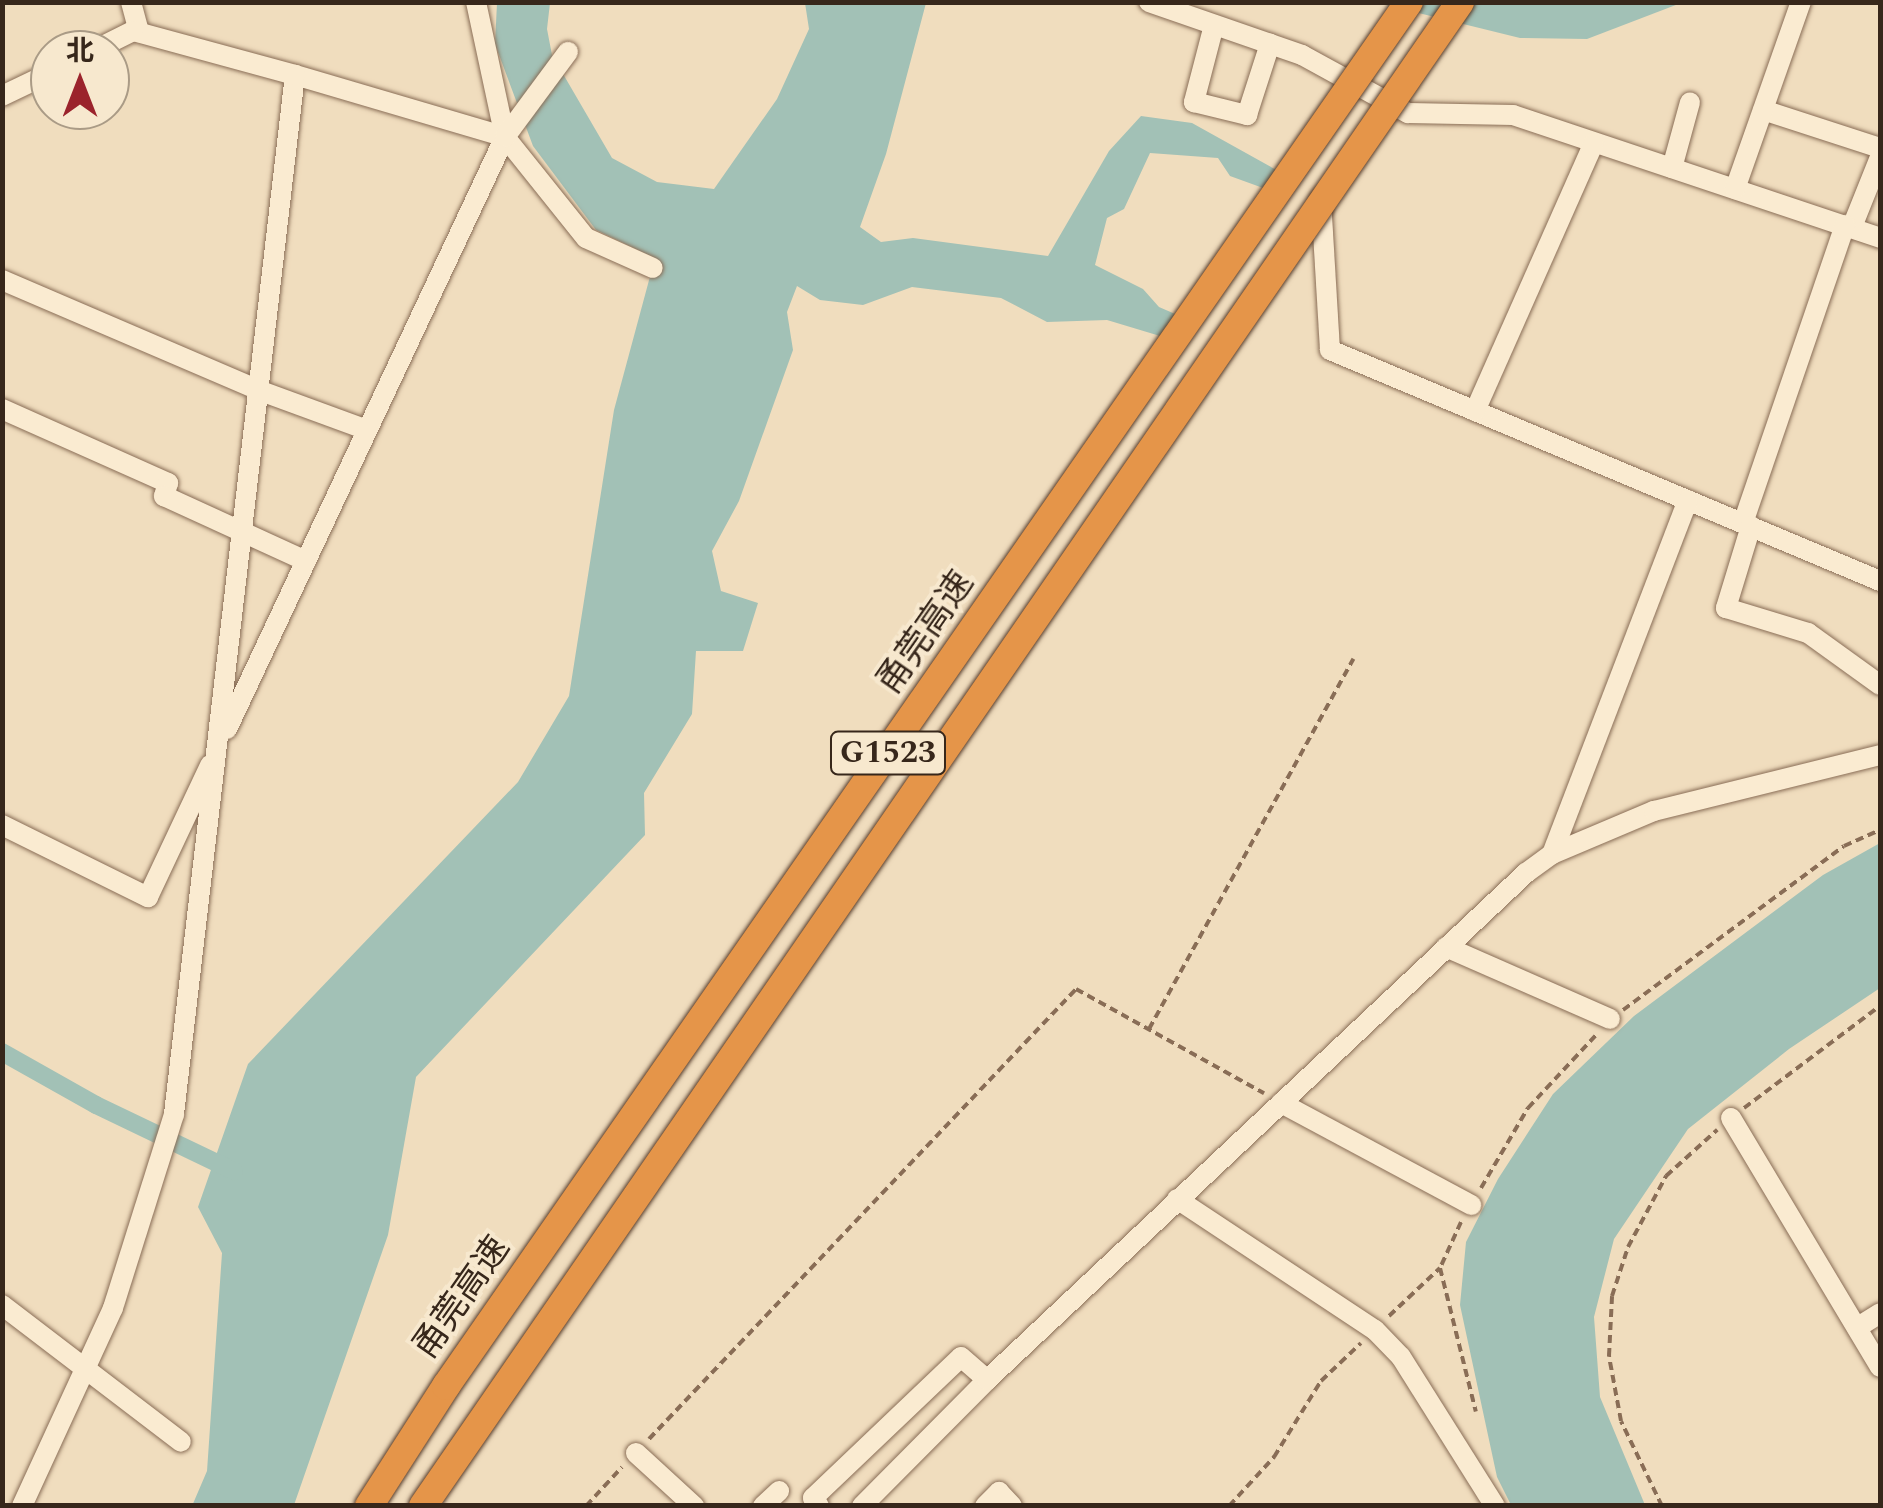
<!DOCTYPE html>
<html>
<head>
<meta charset="utf-8">
<style>
  body { margin:0 }
  #map { position:relative; width:1883px; height:1508px; overflow:hidden; background:#f0ddbe; font-family:Spectral,"Noto Sans SC",serif }
  div>[style] { position:absolute }
  .water>* { inset:0; background:#a2c1b6 }
  .canal>* { height:18px; margin:-9px; padding:0 9px; transform-origin:9px; border-radius:9px; background:#a2c1b6 }
  .path>* { height:4px; margin-top:-2px; transform-origin:0; background:repeating-linear-gradient(90deg,#896d56 0 8px,transparent 0 13px) }
  .roads { filter:drop-shadow(0 0 2px #896d56) drop-shadow(0 0 2px #896d56) }
  .minor>* { height:20px; margin:-10px; padding:0 10px; transform-origin:10px; border-radius:10px; background:#faebd1 }
  .bridges { filter:drop-shadow(0 0 2px #563c2b) drop-shadow(0 0 2px #563c2b) }
  .highway-bridge>* { height:28px; margin:-14px; padding:0 14px; transform-origin:14px; border-radius:14px; background:#e59549 }
  span { translate:-50% -50%; white-space:nowrap; text-align:center; line-height:1.15; -webkit-text-stroke:8px #f7e8ce; paint-order:stroke }
  .shield-label span { padding:2px 8px; background:#f7e8ce; border:2px solid; border-radius:8px; -webkit-text-stroke-width:0 }
  .shield-label { font-size:32px; color:#37271b; font-weight:700 }
  .street-label { font-size:35px; color:#37271b }
  .frame { position:absolute; inset:0; border:5px solid #37271b; pointer-events:none }
  .north { position:absolute; left:30px; top:30px; width:100px; height:100px; box-sizing:border-box; background:#f7e8ce; border:2px solid #aa9b86; border-radius:50%; rotate:0deg; font-size:28px; font-weight:700; line-height:40px; text-align:center; color:#37271b }
  .north::after { content:''; display:block; margin:auto; width:35px; height:45px; background:#9b232c; clip-path:polygon(50% 0,100% 100%,50% 72%,0 100%) }
</style>
</head>
<body>
<div id="map">
  <div class="water">
    <i style="clip-path:polygon(497px 3px,550px 3px,547px 29px,552px 55px,612px 158px,657px 182px,714px 189px,777px 99px,809px 29px,805px 3px,926px 3px,886px 154px,860px 227px,881px 242px,913px 238px,1048px 256px,1109px 151px,1141px 116px,1192px 123px,1289px 177px,1277px 193px,1230px 176px,1218px 158px,1150px 153px,1124px 209px,1107px 218px,1095px 265px,1143px 289px,1159px 307px,1189px 320px,1170px 339px,1107px 320px,1047px 322px,1001px 298px,912px 287px,863px 305px,820px 300px,797px 286px,787px 312px,793px 350px,739px 501px,712px 551px,721px 591px,758px 603px,743px 651px,696px 651px,692px 714px,644px 793px,645px 835px,416px 1077px,388px 1235px,294px 1505px,192px 1506px,207px 1471px,222px 1253px,198px 1207px,248px 1064px,518px 782px,569px 696px,614px 410px,655px 258px,596px 230px,533px 146px,495px 44px)"></i>
    <i style="clip-path:polygon(1378px 3px,1681px 3px,1587px 39px,1520px 38px)"></i>
    <i style="clip-path:polygon(1880px 843px,1880px 988px,1789px 1049px,1688px 1129px,1614px 1239px,1594px 1317px,1600px 1397px,1645px 1505px,1511px 1505px,1497px 1477px,1460px 1305px,1466px 1242px,1498px 1179px,1553px 1094px,1634px 1016px,1823px 875px)"></i>
  </div>
  <div class="canal">
    <i style="left:2px;top:1052px;width:108px;rotate:29.4deg"></i>
    <i style="left:96px;top:1105px;width:153px;rotate:25.6deg"></i>
  </div>
  <div class="path">
    <i style="left:1623px;top:1010px;width:275px;rotate:-36.6deg"></i>
    <i style="left:1844px;top:846px;width:39px;rotate:-24deg"></i>
    <i style="left:1149px;top:1029px;width:423px;rotate:-61.1deg"></i>
    <i style="left:1744px;top:1108px;width:170px;rotate:-36.9deg"></i>
    <i style="left:1481px;top:1188px;width:93px;rotate:-59.6deg"></i>
    <i style="left:1528px;top:1108px;width:103px;rotate:-47deg"></i>
    <i style="left:1461px;top:1222px;width:51px;rotate:114.5deg"></i>
    <i style="left:1440px;top:1268px;width:148px;rotate:76deg"></i>
    <i style="left:1389px;top:1316px;width:70px;rotate:-43.3deg"></i>
    <i style="left:649px;top:1439px;width:620px;rotate:-46.5deg"></i>
    <i style="left:1076px;top:989px;width:215px;rotate:29deg"></i>
    <i style="left:586px;top:1506px;width:53px;rotate:-47.3deg"></i>
    <i style="left:1229px;top:1506px;width:67px;rotate:-47.4deg"></i>
    <i style="left:1274px;top:1457px;width:89px;rotate:-58.3deg"></i>
    <i style="left:1321px;top:1381px;width:55px;rotate:-43.5deg"></i>
    <i style="left:1662px;top:1506px;width:94px;rotate:-115.8deg"></i>
    <i style="left:1621px;top:1421px;width:66px;rotate:-100.5deg"></i>
    <i style="left:1609px;top:1356px;width:60px;rotate:-87.1deg"></i>
    <i style="left:1612px;top:1296px;width:52px;rotate:-71.9deg"></i>
    <i style="left:1628px;top:1247px;width:81px;rotate:-61.8deg"></i>
    <i style="left:1666px;top:1176px;width:69px;rotate:-42deg"></i>
  </div>
  <div class="roads">
    <div class="minor">
      <i style="left:131px;top:2px;width:31px;rotate:75deg"></i>
      <i style="left:476px;top:2px;width:138px;rotate:77.9deg"></i>
      <i style="left:505px;top:137px;width:129px;rotate:51.3deg"></i>
      <i style="left:586px;top:238px;width:73px;rotate:24.1deg"></i>
      <i style="left:1149px;top:2px;width:162px;rotate:19.1deg"></i>
      <i style="left:1302px;top:55px;width:121px;rotate:28.7deg"></i>
      <i style="left:1408px;top:113px;width:105px;rotate:1.1deg"></i>
      <i style="left:1513px;top:115px;width:387px;rotate:18.5deg"></i>
      <i style="left:1214px;top:25px;width:80px;rotate:104.6deg"></i>
      <i style="left:1194px;top:102px;width:55px;rotate:13.8deg"></i>
      <i style="left:1247px;top:115px;width:75px;rotate:-72.1deg"></i>
      <i style="left:295px;top:75px;width:219px;rotate:16.4deg"></i>
      <i style="left:2px;top:96px;width:53px;rotate:-25.6deg"></i>
      <i style="left:1763px;top:110px;width:123px;rotate:18deg"></i>
      <i style="left:1672px;top:168px;width:68px;rotate:-74.7deg"></i>
      <i style="left:1735px;top:189px;width:198px;rotate:-70.6deg"></i>
      <i style="left:1321px;top:199px;width:151px;rotate:86.6deg"></i>
      <i style="left:1330px;top:350px;width:597px;rotate:22.78deg"></i>
      <i style="left:1852px;top:227px;width:75px;rotate:-68.2deg"></i>
      <i style="left:2px;top:280px;width:282px;rotate:23.2deg"></i>
      <i style="left:261px;top:391px;width:113px;rotate:20.2deg"></i>
      <i style="left:2px;top:409px;width:182px;rotate:24deg"></i>
      <i style="left:168px;top:483px;width:14px;rotate:107deg"></i>
      <i style="left:164px;top:496px;width:156px;rotate:24.6deg"></i>
      <i style="left:1475px;top:411px;width:293px;rotate:-66.1deg"></i>
      <i style="left:1743px;top:523px;width:315px;rotate:-71.1deg"></i>
      <i style="left:1751px;top:526px;width:86px;rotate:107deg"></i>
      <i style="left:1726px;top:608px;width:86px;rotate:17deg"></i>
      <i style="left:1808px;top:633px;width:89px;rotate:35.8deg"></i>
      <i style="left:227px;top:729px;width:654px;rotate:-64.85deg"></i>
      <i style="left:505px;top:137px;width:106px;rotate:-53.5deg"></i>
      <i style="left:2px;top:825px;width:163px;rotate:26.3deg"></i>
      <i style="left:148px;top:897px;width:146px;rotate:-64.8deg"></i>
      <i style="left:1552px;top:854px;width:379px;rotate:-69deg"></i>
      <i style="left:1446px;top:947px;width:179px;rotate:23.7deg"></i>
      <i style="left:1281px;top:1103px;width:216px;rotate:28.2deg"></i>
      <i style="left:1731px;top:1118px;width:290px;rotate:59.1deg"></i>
      <i style="left:1177px;top:1199px;width:237px;rotate:33.5deg"></i>
      <i style="left:1375px;top:1330px;width:37px;rotate:46deg"></i>
      <i style="left:1401px;top:1357px;width:176px;rotate:57.8deg"></i>
      <i style="left:2px;top:1305px;width:225px;rotate:37.4deg"></i>
      <i style="left:1858px;top:1327px;width:26px;rotate:-32deg"></i>
      <i style="left:636px;top:1453px;width:79px;rotate:42.4deg"></i>
      <i style="left:22px;top:1506px;width:218px;rotate:-65.3deg"></i>
      <i style="left:113px;top:1308px;width:203px;rotate:-72.5deg"></i>
      <i style="left:174px;top:1114px;width:1046px;rotate:-83.36deg"></i>
      <i style="left:295px;top:75px;width:168px;rotate:-164.8deg"></i>
      <i style="left:133px;top:31px;width:42px;rotate:153.4deg"></i>
      <i style="left:763px;top:1506px;width:22px;rotate:-43deg"></i>
      <i style="left:819px;top:1506px;width:10px;rotate:-127deg"></i>
      <i style="left:813px;top:1498px;width:204px;rotate:-43.6deg"></i>
      <i style="left:961px;top:1357px;width:35px;rotate:41deg"></i>
      <i style="left:862px;top:1506px;width:177px;rotate:-45.2deg"></i>
      <i style="left:987px;top:1380px;width:740px;rotate:-43.25deg"></i>
      <i style="left:1526px;top:873px;width:32px;rotate:-36deg"></i>
      <i style="left:1552px;top:854px;width:111px;rotate:-22.9deg"></i>
      <i style="left:1654px;top:811px;width:233px;rotate:-13.9deg"></i>
      <i style="left:985px;top:1506px;width:20px;rotate:-45deg"></i>
      <i style="left:999px;top:1492px;width:19px;rotate:47deg"></i>
    </div>
  </div>
  <div class="bridges">
    <div class="highway-bridge">
      <i style="left:369px;top:1506px;width:143px;rotate:-57.3deg"></i>
      <i style="left:446px;top:1386px;width:1686px;rotate:-55.17deg"></i>
      <i style="left:423px;top:1506px;width:1827px;rotate:-55.41deg"></i>
    </div>
  </div>
  <div class="shield-label">
    <span style="left:888px;top:753px">G1523</span>
  </div>
  <div class="street-label">
    <span style="left:926px;top:633px;rotate:-55deg">甬莞高速</span>
    <span style="left:462px;top:1298px;rotate:-55deg">甬莞高速</span>
  </div>
  <div class="frame"></div>
  <div class="north">北</div>
</div>
</body>
</html>
